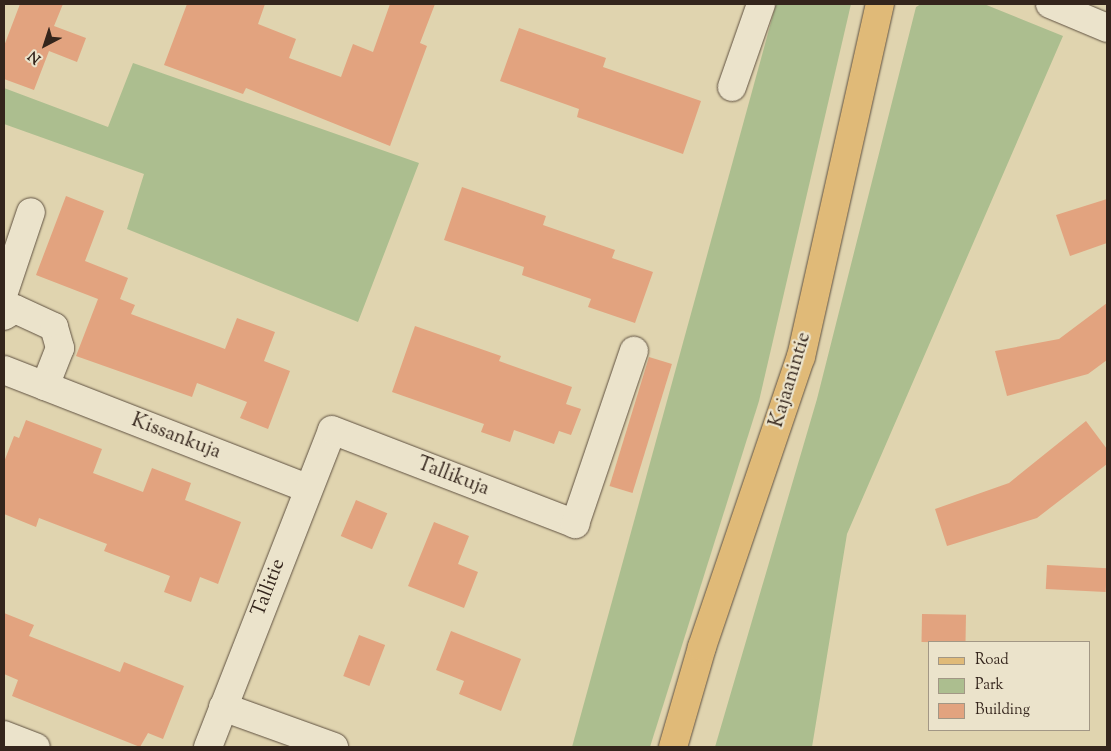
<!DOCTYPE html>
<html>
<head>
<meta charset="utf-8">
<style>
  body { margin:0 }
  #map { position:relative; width:1111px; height:751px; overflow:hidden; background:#e0d4af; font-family:"Sorts Mill Goudy",serif }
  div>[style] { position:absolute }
  .green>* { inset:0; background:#acbe8f }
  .building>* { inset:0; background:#e2a37f; transform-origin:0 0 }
  .roads { filter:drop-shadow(0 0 1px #5f5141) drop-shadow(0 0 1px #5f5141) }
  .minor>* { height:28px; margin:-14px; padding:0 14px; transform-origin:14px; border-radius:14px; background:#ebe3cb }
  .major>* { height:28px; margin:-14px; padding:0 14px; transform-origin:14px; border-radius:14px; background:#e0ba78 }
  span { translate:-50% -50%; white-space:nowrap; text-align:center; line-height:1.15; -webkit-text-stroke:4.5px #ebe3cb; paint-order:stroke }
  .street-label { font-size:20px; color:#34251c }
  .frame { position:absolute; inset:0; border:5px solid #34251c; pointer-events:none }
  .legend { position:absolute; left:928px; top:641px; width:162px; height:90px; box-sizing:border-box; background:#ebe3cb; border:1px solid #a29785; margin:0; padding:6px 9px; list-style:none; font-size:15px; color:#34251c }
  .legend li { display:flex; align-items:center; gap:10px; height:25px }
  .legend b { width:25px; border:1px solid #a29785 }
  .north { position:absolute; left:20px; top:20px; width:50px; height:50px; -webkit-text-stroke:4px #ebe3cb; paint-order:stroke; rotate:220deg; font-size:14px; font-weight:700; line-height:20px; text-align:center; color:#34251c }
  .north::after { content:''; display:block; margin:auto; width:18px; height:22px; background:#34251c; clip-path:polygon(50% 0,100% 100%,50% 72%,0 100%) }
</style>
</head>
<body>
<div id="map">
  <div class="green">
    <i style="clip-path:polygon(776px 4px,851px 4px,759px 401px,650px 747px,572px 747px)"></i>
    <i style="clip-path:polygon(921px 4px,984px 4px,1063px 36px,847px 534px,812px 747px,715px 747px,817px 399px,916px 7px)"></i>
    <i style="clip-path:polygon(133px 63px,419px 163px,358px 322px,127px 229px,144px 174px,4px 124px,4px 88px,108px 127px)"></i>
  </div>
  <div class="building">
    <i style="clip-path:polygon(20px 4px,63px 4px,54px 26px,86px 38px,77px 62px,49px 51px,34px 90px,4px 79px,4px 46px)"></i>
    <i style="clip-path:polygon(187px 4px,265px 4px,258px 24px,296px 39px,289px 58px,341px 77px,353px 44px,373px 52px,390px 4px,435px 4px,420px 43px,427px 46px,390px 146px,246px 88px,243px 94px,164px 65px)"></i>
    <i style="clip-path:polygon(519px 28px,606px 58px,603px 67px,701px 101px,683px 154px,577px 117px,579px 109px,500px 81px)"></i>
    <i style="clip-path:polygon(462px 187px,546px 216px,543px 225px,615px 250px,612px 258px,653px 272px,635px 323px,588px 307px,591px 299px,522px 275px,524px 267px,444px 240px)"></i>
    <i style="clip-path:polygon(66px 196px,104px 211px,85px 261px,128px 278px,120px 299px,135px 305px,131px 314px,225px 349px,237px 318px,275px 332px,264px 361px,290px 371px,268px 429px,240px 418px,247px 402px,197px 383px,192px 397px,76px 356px,98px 299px,36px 275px)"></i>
    <i style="clip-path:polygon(1107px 199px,1107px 243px,1070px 256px,1056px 215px)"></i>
    <i style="clip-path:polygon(1107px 303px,1107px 360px,1088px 374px,1007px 396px,995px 351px,1059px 339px)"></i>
    <i style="clip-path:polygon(415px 326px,501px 356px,499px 361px,572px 387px,566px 404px,581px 409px,571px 435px,559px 431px,554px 444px,514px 430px,510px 442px,481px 432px,484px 424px,392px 392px)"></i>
    <i style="left:649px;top:357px;width:24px;height:135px;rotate:17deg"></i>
    <i style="clip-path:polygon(26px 420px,102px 449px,93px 473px,143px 492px,152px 468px,191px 483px,185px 500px,241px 522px,218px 584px,200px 577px,191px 602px,164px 592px,170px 576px,104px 551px,107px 544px,39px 518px,36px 527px,4px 514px,4px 462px,14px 436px,19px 438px)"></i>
    <i style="clip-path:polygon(1086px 421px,1107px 449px,1107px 464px,1037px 518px,947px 546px,935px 509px,1009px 483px)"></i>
    <i style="left:356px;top:500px;width:34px;height:39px;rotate:23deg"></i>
    <i style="clip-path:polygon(434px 522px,469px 536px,458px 564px,478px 572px,464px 608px,408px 586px)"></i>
    <i style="left:1047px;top:565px;width:60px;height:24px;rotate:3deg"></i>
    <i style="clip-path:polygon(4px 613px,34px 625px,29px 636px,120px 672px,124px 662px,184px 686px,163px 739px,148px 733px,140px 747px,12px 696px,18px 680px,4px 674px)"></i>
    <i style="left:922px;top:614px;width:44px;height:28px;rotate:1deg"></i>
    <i style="clip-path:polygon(451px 631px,521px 659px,501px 711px,459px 694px,464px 681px,436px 670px)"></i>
    <i style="left:359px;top:635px;width:28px;height:44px;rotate:21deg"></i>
  </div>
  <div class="roads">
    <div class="minor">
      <i style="left:1050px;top:4px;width:62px;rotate:22.8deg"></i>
      <i style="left:732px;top:87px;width:88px;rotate:-70.7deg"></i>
      <i style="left:4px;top:292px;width:84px;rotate:-71.4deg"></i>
      <i style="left:4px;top:316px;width:13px;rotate:-32deg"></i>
      <i style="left:15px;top:309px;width:43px;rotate:24.8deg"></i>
      <i style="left:54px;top:327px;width:22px;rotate:74deg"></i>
      <i style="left:60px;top:348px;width:41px;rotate:111.5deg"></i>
      <i style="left:4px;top:370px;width:325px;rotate:21.3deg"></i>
      <i style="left:223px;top:707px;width:118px;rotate:19.8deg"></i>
      <i style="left:4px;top:735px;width:34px;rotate:21deg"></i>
      <i style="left:208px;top:747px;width:340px;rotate:-68.6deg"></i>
      <i style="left:332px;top:430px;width:261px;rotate:21.1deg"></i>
      <i style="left:575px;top:524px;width:183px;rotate:-71.2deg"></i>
    </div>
    <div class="major">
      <i style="left:673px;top:747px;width:104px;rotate:-73.8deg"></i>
      <i style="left:702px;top:647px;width:306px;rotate:-71.2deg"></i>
      <i style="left:801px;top:357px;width:362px;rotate:-77.4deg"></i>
    </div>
  </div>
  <div class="street-label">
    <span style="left:791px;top:380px;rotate:-73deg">Kajaanintie</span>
    <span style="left:176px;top:437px;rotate:21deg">Kissankuja</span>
    <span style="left:453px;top:477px;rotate:21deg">Tallikuja</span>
    <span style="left:269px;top:588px;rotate:-69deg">Tallitie</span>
  </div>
  <div class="frame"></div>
  <ul class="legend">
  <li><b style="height:6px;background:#e0ba78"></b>Road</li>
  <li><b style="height:14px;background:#acbe8f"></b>Park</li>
  <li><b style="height:14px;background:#e2a37f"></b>Building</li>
  </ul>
  <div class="north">N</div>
</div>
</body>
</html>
